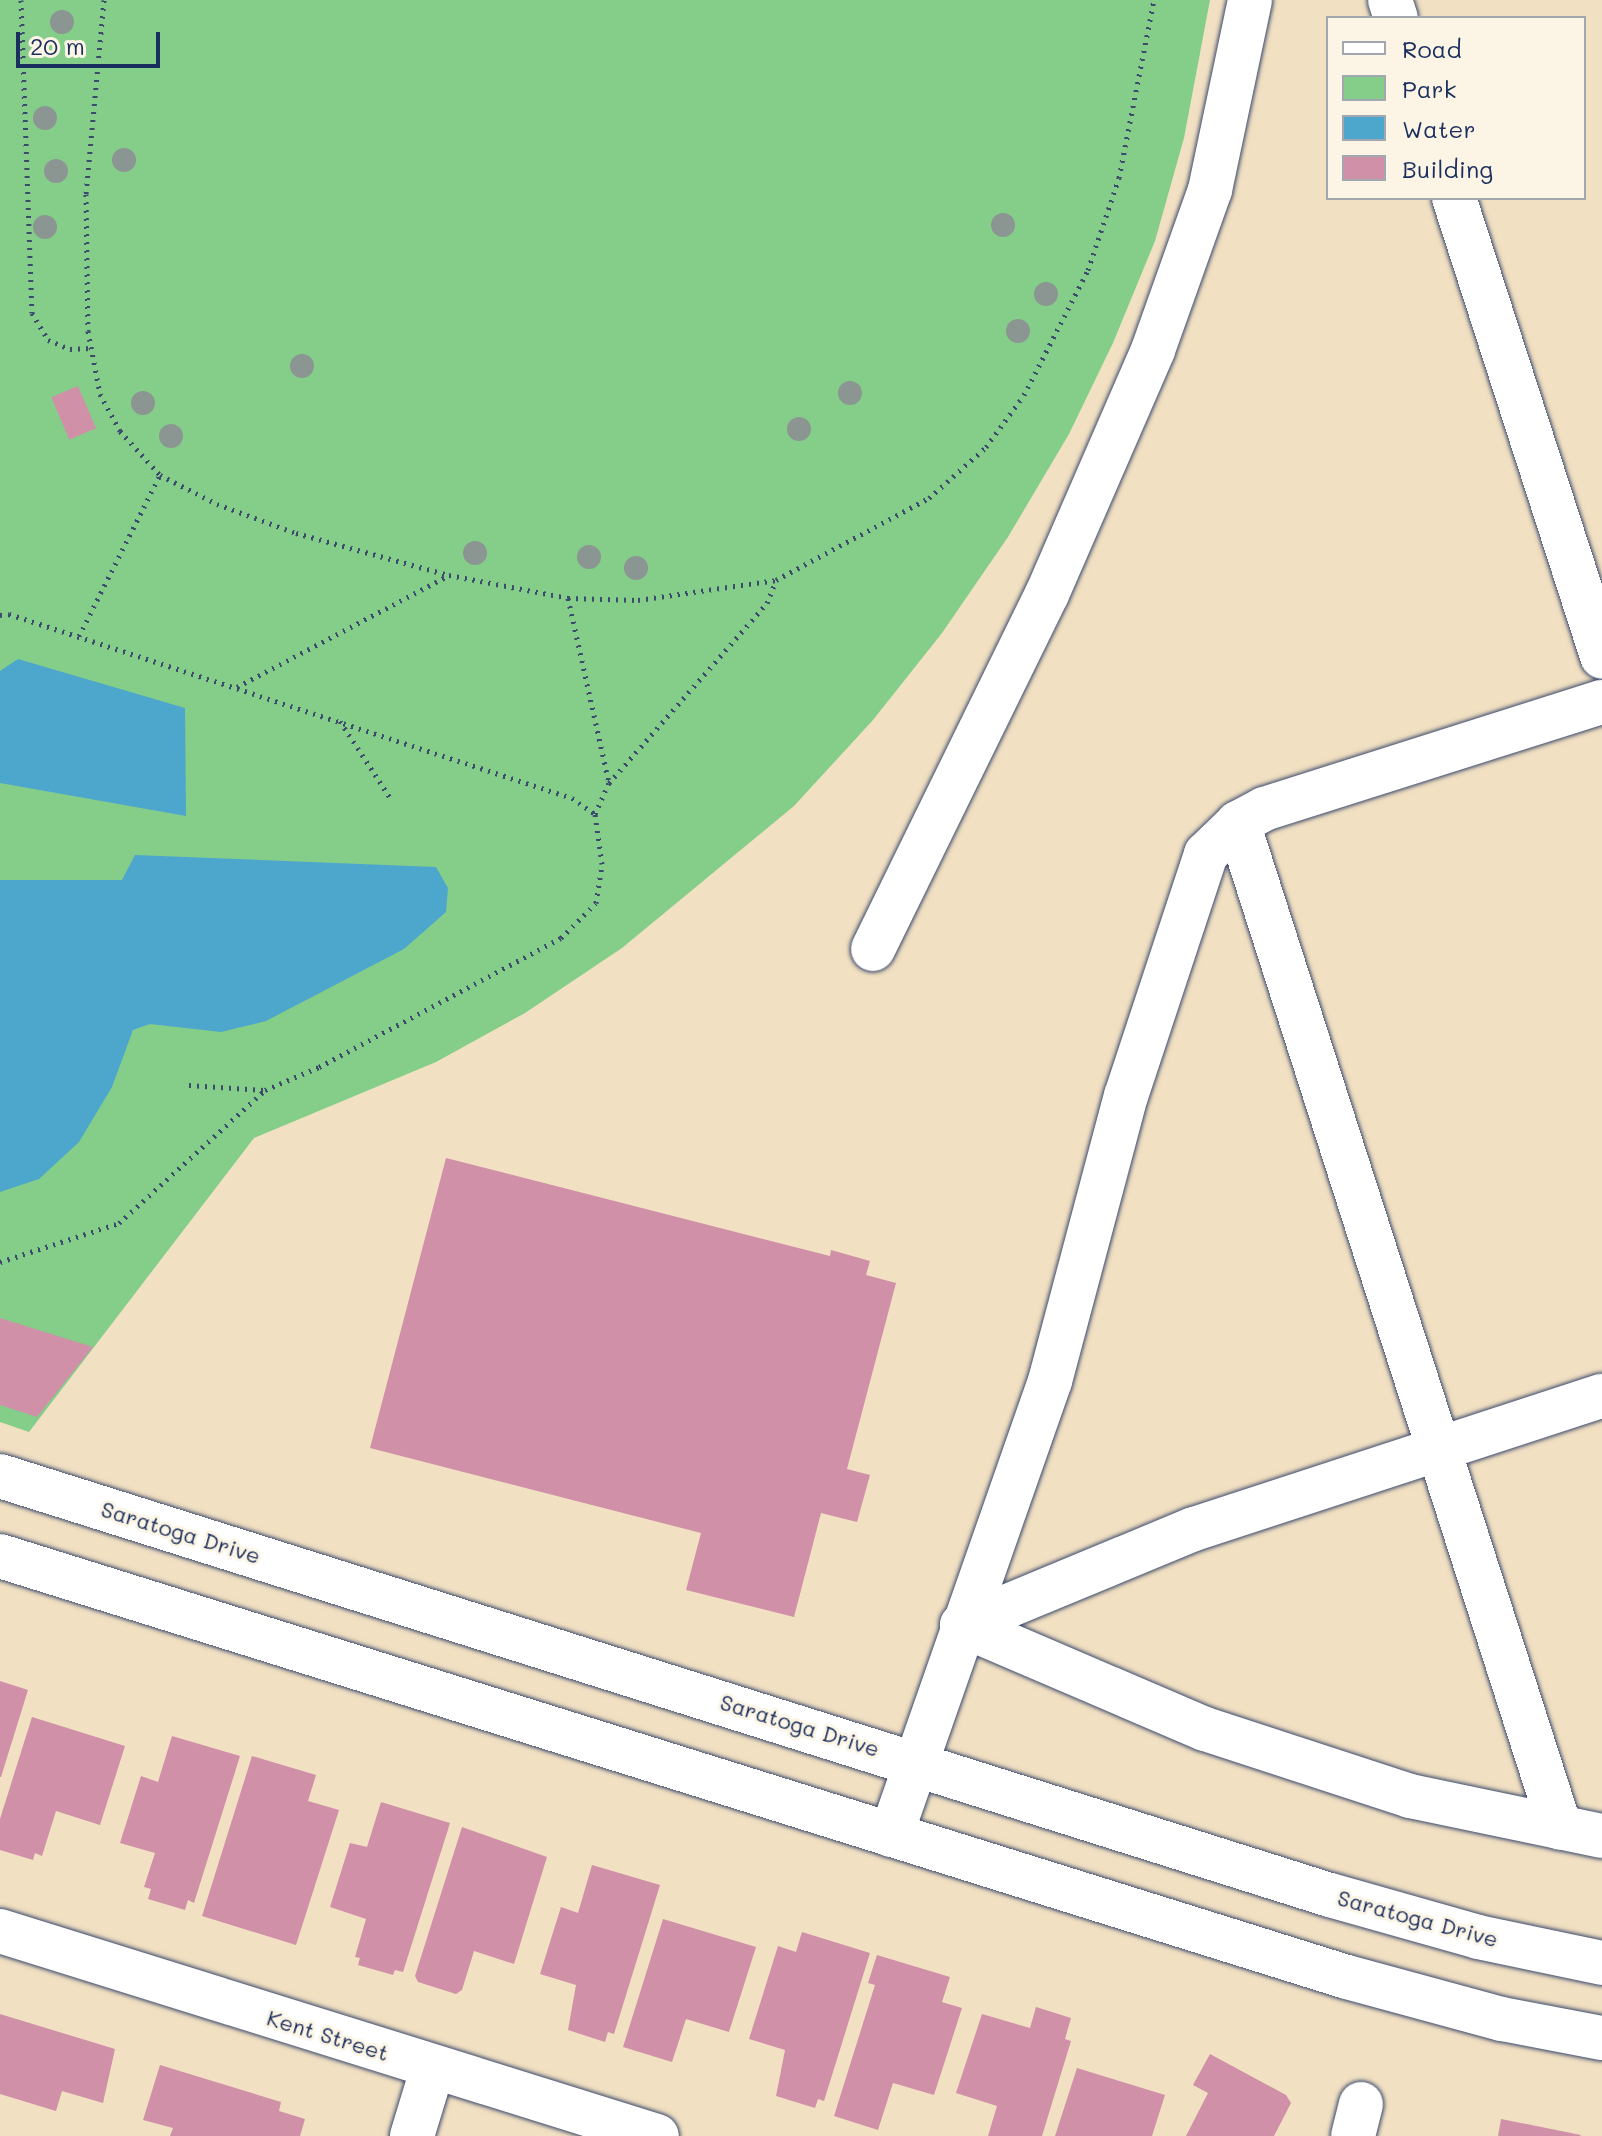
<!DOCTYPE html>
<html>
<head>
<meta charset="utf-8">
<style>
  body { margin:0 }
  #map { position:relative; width:1602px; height:2136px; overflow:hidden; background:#f2e0c2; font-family:Mali,sans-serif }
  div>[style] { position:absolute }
  .green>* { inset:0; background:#85ce8a }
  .water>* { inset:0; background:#4da6cb }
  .building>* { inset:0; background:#cf90a8; transform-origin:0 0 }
  .path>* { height:5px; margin-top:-2.5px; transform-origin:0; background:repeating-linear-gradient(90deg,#3b4a6d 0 2px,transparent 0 8px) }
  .roads { filter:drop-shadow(0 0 2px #3b4a6d) drop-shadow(0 0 2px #3b4a6d) }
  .minor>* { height:44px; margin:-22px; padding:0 22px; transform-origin:22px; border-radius:22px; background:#fff }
  .major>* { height:44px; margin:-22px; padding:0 22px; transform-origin:22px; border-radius:22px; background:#fff }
  .trees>* { width:24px; height:24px; margin:-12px; border-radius:50%; background:#8b9591 }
  span { translate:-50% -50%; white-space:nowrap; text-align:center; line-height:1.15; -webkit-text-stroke:6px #fcf5e5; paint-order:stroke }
  .street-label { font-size:22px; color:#1b2f5e }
  .legend { position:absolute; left:1326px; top:16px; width:260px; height:184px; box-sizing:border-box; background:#fcf5e5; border:2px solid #a2a6af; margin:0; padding:10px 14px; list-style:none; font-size:24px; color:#1b2f5e }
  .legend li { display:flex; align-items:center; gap:16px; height:40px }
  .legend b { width:40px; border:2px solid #a2a6af }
  .scale { position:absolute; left:16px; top:32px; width:144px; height:36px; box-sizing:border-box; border:4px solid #1b2f5e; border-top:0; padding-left:10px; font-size:24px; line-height:28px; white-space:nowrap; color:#1b2f5e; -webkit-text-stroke:6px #fcf5e5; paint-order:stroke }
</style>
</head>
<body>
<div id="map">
  <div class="green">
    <i style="clip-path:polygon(0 0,1210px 0,1184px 138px,1155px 241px,1113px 343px,1069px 434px,1008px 537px,942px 633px,873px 720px,794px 806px,622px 948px,525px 1013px,436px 1062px,254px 1138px,29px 1432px,0 1422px)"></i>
  </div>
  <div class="water">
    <i style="clip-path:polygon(18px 659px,185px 708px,186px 816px,0 783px,0 671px)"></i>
    <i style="clip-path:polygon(135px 855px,436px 867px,448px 888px,446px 912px,404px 949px,266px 1021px,221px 1032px,150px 1024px,133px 1030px,112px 1087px,79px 1142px,39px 1179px,0 1192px,0 880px,122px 880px)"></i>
  </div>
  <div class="building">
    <i style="left:78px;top:386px;width:46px;height:29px;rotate:67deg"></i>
    <i style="clip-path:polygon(446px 1158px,830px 1256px,831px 1250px,870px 1261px,866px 1275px,896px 1283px,847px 1469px,870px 1475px,857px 1522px,821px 1513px,794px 1617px,686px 1590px,701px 1533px,370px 1448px)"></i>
    <i style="clip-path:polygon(0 1318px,93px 1347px,37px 1417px,0 1405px)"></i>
    <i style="clip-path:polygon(0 1681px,28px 1690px,1px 1777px,0 1777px)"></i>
    <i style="clip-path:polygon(32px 1717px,125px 1746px,100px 1825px,56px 1811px,42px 1856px,35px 1853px,33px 1860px,0 1850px,0 1819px)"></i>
    <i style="clip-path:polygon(172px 1736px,240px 1756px,194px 1903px,188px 1900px,185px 1910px,148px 1899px,151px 1889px,144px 1887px,155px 1853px,120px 1843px,141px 1776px,158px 1782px)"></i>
    <i style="clip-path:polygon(252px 1756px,316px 1775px,308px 1801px,339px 1810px,296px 1945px,202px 1916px)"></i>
    <i style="clip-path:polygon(381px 1802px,450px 1823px,403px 1972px,395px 1970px,393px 1975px,358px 1965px,360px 1958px,355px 1957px,366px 1919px,330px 1907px,350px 1843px,367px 1847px)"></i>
    <i style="clip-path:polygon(462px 1827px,547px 1857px,514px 1964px,474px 1951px,462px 1990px,456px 1994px,418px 1982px,415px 1976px)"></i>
    <i style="clip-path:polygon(592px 1865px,660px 1885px,614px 2034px,608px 2032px,605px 2042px,568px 2030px,576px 1985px,540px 1974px,561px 1907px,578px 1913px)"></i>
    <i style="clip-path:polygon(663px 1919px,756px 1947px,729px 2032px,686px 2019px,672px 2062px,623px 2047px)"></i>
    <i style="clip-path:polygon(802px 1932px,870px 1953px,824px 2101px,818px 2099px,815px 2108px,776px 2096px,785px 2050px,749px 2039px,778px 1946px,796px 1952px)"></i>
    <i style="clip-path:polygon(877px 1955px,950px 1977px,942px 2002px,962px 2008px,934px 2095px,893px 2083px,878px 2130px,834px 2116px,875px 1985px,868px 1983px)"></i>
    <i style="clip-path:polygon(1036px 2007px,1071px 2018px,1065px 2039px,1071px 2041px,1042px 2136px,988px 2136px,997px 2106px,956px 2093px,982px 2014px,1030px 2028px)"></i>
    <i style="clip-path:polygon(0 2014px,115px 2049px,103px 2103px,62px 2091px,56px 2111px,0 2094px)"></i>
    <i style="clip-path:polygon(1210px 2054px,1286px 2095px,1291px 2103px,1274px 2136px,1186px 2136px,1208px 2093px,1193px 2085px)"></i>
    <i style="clip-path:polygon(160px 2065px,281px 2102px,279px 2111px,305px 2119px,300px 2136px,170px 2136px,173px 2128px,143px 2120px)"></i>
    <i style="clip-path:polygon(1077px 2068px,1165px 2095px,1152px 2136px,1055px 2136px)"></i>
    <i style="clip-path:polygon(1501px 2119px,1581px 2135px,1580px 2136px,1498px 2136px)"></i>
  </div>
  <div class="path">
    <i style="left:21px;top:0;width:313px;rotate:88deg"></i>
    <i style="left:32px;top:313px;width:31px;rotate:59deg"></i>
    <i style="left:48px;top:340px;width:24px;rotate:22deg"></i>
    <i style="left:70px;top:349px;width:21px;rotate:-3deg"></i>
    <i style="left:104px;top:0;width:195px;rotate:95.3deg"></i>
    <i style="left:86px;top:194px;width:137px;rotate:89.2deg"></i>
    <i style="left:88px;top:331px;width:64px;rotate:79.2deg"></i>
    <i style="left:100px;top:394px;width:42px;rotate:61.6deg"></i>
    <i style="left:120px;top:431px;width:59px;rotate:47.7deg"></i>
    <i style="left:160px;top:475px;width:64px;rotate:27deg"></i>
    <i style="left:217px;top:504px;width:84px;rotate:20.2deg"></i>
    <i style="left:296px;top:533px;width:159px;rotate:15.4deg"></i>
    <i style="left:449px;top:575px;width:121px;rotate:10.9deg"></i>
    <i style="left:568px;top:598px;width:70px;rotate:1.6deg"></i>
    <i style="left:638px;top:600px;width:139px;rotate:-8.2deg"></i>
    <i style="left:776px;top:580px;width:174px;rotate:-28.2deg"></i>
    <i style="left:929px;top:498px;width:76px;rotate:-41.8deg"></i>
    <i style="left:986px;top:447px;width:64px;rotate:-53.8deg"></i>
    <i style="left:1024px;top:395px;width:140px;rotate:-62.9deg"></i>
    <i style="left:1088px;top:270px;width:97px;rotate:-71.4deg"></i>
    <i style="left:1119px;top:178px;width:181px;rotate:-78.9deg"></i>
    <i style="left:568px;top:598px;width:189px;rotate:77.5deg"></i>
    <i style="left:0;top:615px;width:9px;rotate:-6deg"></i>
    <i style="left:9px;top:614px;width:592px;rotate:18.1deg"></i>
    <i style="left:572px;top:798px;width:28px;rotate:35deg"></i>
    <i style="left:79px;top:636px;width:180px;rotate:-63.3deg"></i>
    <i style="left:237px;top:687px;width:240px;rotate:-27.8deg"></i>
    <i style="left:340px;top:721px;width:93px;rotate:56.8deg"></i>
    <i style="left:189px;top:1085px;width:75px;rotate:3.8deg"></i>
    <i style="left:0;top:1262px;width:125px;rotate:-18.1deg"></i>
    <i style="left:119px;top:1223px;width:197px;rotate:-42.3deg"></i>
    <i style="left:265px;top:1090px;width:59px;rotate:-23.1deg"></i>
    <i style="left:319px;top:1067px;width:274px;rotate:-28.1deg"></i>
    <i style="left:561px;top:938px;width:49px;rotate:-45deg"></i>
    <i style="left:596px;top:903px;width:39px;rotate:-81deg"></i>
    <i style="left:602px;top:864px;width:50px;rotate:-98deg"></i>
    <i style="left:595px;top:814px;width:34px;rotate:-66deg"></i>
    <i style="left:609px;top:783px;width:240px;rotate:-48.7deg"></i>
    <i style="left:767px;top:603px;width:24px;rotate:-68deg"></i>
  </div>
  <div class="roads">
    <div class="minor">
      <i style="left:1390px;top:0;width:19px;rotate:72deg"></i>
      <i style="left:1454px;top:198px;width:482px;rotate:72.1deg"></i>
      <i style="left:1238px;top:823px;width:1055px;rotate:72.23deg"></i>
      <i style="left:873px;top:949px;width:395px;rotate:-63.9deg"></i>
      <i style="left:1047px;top:594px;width:266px;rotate:-66.5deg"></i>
      <i style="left:1153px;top:350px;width:170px;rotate:-70.4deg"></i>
      <i style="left:1210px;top:190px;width:194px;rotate:-78.1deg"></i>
      <i style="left:962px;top:1625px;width:251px;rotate:-22.5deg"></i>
      <i style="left:1194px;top:1529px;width:429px;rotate:-18.1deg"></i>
      <i style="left:962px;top:1625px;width:264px;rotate:23.2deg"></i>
      <i style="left:1205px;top:1729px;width:216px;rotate:18.1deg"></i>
      <i style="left:1410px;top:1796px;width:196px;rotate:11.8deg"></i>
      <i style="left:891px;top:1835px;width:481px;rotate:-70.7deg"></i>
      <i style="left:1050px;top:1381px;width:295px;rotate:-75.1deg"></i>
      <i style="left:1126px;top:1096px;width:255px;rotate:-71.7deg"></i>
      <i style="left:1206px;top:854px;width:45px;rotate:-44.1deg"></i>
      <i style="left:1238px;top:823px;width:30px;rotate:-28deg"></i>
      <i style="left:1264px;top:809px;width:355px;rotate:-17.6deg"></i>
      <i style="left:0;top:1931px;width:688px;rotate:17.33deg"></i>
      <i style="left:412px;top:2136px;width:72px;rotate:-73.1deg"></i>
      <i style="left:1353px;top:2136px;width:33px;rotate:-76deg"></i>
    </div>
    <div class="major">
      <i style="left:0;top:1476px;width:1394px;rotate:17.49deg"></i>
      <i style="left:1330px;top:1895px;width:154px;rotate:15.8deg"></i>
      <i style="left:1478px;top:1937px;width:127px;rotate:11.8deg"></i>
      <i style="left:0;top:1556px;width:1411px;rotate:17.36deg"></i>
      <i style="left:1347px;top:1977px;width:161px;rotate:15.2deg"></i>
      <i style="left:1502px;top:2019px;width:102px;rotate:10.8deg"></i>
    </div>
  </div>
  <div class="trees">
    <i style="left:62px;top:22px"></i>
    <i style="left:45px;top:118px"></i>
    <i style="left:124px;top:160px"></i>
    <i style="left:56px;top:171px"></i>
    <i style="left:1003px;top:225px"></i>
    <i style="left:45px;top:227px"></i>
    <i style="left:1046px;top:294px"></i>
    <i style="left:1018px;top:331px"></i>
    <i style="left:302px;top:366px"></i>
    <i style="left:850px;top:393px"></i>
    <i style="left:143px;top:403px"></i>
    <i style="left:799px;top:429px"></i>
    <i style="left:171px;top:436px"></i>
    <i style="left:475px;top:553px"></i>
    <i style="left:589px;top:557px"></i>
    <i style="left:636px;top:568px"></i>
  </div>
  <div class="street-label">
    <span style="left:181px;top:1532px;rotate:17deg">Saratoga Drive</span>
    <span style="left:800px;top:1725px;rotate:17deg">Saratoga Drive</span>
    <span style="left:1418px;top:1918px;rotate:15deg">Saratoga Drive</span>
    <span style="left:328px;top:2035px;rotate:17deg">Kent Street</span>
  </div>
  <ul class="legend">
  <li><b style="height:10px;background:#fff"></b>Road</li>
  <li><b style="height:22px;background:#85ce8a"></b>Park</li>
  <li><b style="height:22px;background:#4da6cb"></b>Water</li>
  <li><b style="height:22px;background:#cf90a8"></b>Building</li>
  </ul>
  <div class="scale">20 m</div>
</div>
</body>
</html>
